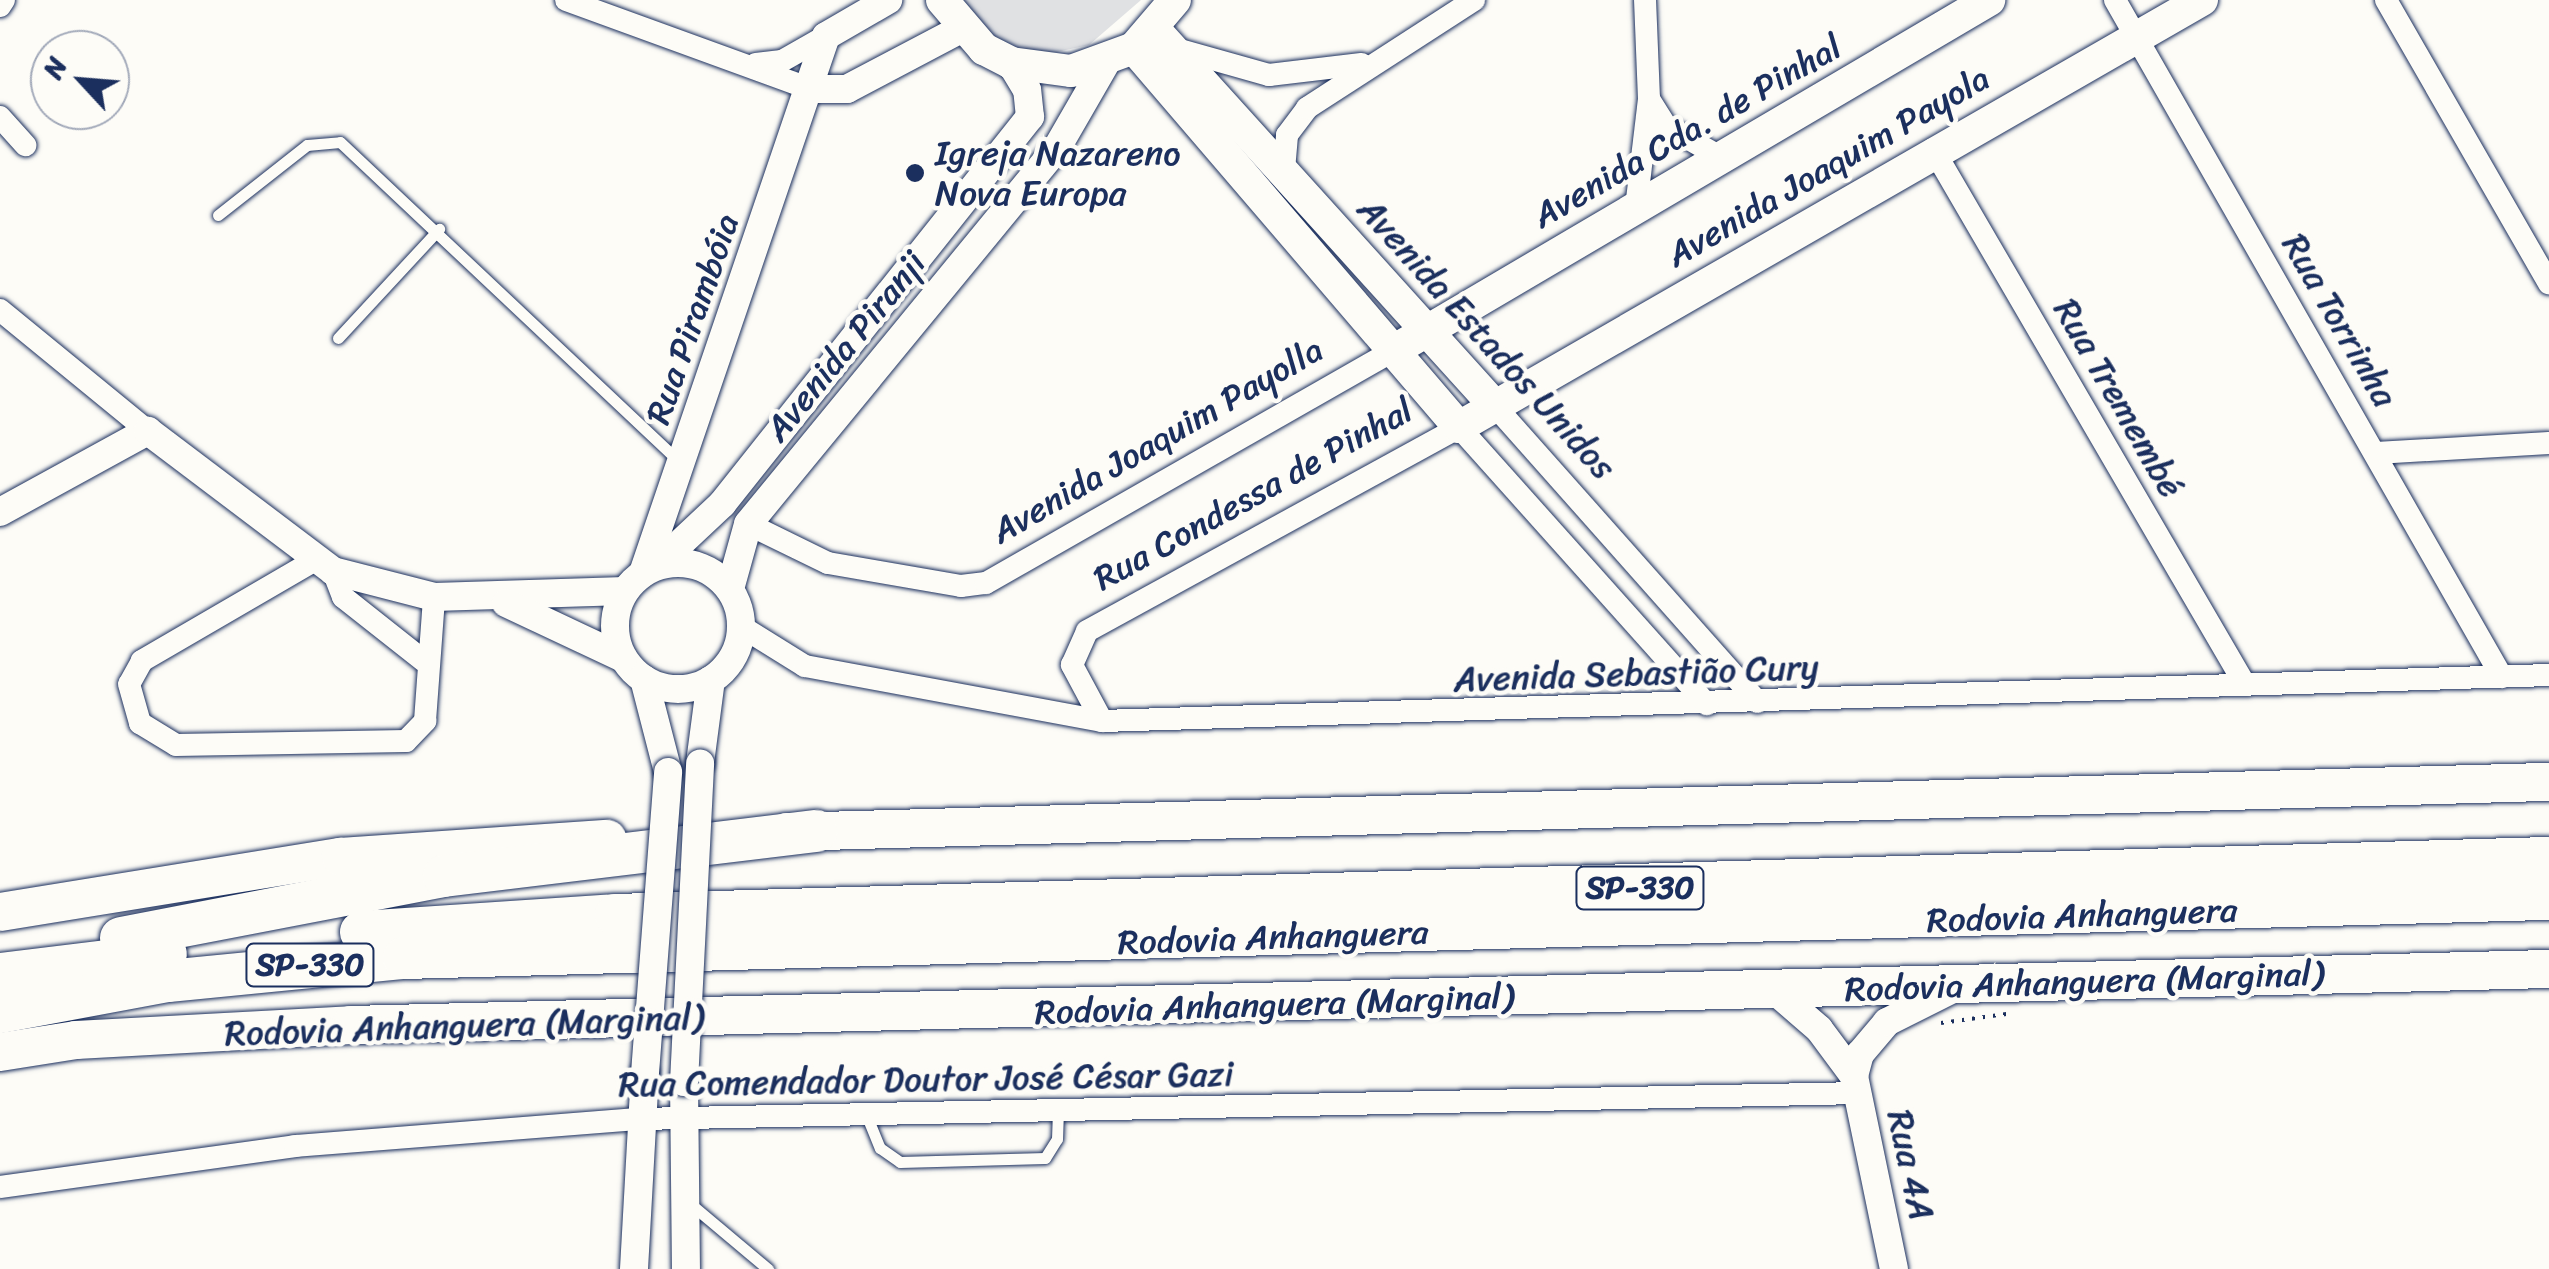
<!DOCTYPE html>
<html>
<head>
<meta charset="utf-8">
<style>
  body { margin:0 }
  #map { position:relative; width:2549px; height:1269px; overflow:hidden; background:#fdfcf7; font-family:Sriracha,sans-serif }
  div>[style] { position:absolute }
  .green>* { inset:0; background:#e0e1e3 }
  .path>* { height:4px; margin-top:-2px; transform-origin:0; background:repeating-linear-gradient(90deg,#1b2f5e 0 2.5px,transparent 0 10.5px) }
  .roads { filter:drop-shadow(0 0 2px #1b2f5e) drop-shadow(0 0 2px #1b2f5e) }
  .service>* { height:11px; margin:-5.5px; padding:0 5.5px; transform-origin:5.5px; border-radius:5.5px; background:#fdfcf7 }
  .minor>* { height:22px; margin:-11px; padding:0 11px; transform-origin:11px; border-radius:11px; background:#fdfcf7 }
  .tertiary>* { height:28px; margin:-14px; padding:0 14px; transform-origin:14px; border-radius:14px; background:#fdfcf7 }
  .tertiary>.ring { margin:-14px; padding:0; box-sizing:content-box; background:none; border:28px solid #fdfcf7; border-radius:50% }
  .secondary>* { height:32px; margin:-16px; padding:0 16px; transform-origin:16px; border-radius:16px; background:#fdfcf7 }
  .trunk>* { height:38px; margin:-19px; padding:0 19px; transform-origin:19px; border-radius:19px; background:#fdfcf7 }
  .motorway>* { height:42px; margin:-21px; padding:0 21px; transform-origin:21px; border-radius:21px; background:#fdfcf7 }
  .bridges { filter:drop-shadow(0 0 2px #1b2f5e) drop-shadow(0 0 2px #1b2f5e) }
  .tertiary-bridge>* { height:28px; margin:-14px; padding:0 14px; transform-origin:14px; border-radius:14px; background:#fdfcf7 }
  .dots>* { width:28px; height:28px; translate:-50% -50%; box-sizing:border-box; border:5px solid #fdfcf7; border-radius:50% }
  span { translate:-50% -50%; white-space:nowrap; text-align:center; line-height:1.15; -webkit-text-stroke:9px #fdfcf7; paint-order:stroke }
  .shield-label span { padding:2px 8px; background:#fdfcf7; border:2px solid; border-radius:8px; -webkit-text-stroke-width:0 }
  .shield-label { font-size:32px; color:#1b2f5e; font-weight:700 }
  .street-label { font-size:35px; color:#1b2f5e }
  .poi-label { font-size:35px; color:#1b2f5e }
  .left { translate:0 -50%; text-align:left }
  .north { position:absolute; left:30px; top:30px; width:100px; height:100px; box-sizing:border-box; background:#fdfcf7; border:2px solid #a3aaba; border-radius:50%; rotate:296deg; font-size:28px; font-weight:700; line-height:40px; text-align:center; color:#1b2f5e }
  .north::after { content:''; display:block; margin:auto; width:35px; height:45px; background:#1b2f5e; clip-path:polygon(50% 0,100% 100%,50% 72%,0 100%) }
</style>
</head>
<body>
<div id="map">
  <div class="green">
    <i style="clip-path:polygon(953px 0,1141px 0,1089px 45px,1052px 53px,1014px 48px,981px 31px)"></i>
  </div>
  <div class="path">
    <i style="left:1941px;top:1023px;width:66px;rotate:-7.9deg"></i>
  </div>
  <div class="roads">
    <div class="service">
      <i style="left:218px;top:215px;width:113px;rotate:-38.2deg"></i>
      <i style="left:307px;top:145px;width:33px;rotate:-5deg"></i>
      <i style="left:340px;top:142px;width:466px;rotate:43.3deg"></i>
      <i style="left:338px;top:338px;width:149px;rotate:-47.2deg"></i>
      <i style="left:866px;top:1114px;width:37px;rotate:68deg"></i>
      <i style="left:880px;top:1148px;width:24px;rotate:35deg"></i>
      <i style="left:900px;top:1162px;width:145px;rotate:-1.6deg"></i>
      <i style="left:1045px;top:1158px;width:22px;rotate:-58deg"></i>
      <i style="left:1057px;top:1139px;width:29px;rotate:-88deg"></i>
      <i style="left:687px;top:1201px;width:106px;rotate:40deg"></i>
    </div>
    <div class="minor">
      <i style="left:566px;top:0;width:260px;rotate:20deg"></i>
      <i style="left:2115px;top:0;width:780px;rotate:60.25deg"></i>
      <i style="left:2386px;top:0;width:327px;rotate:60.1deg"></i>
      <i style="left:0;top:6px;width:7px;rotate:-56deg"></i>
      <i style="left:1173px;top:48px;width:100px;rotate:15.7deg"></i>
      <i style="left:1269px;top:75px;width:93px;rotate:-6.8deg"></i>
      <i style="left:756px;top:64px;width:26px;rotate:-7deg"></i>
      <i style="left:782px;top:61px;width:51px;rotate:-29.6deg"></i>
      <i style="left:1649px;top:99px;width:32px;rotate:58deg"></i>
      <i style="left:1666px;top:126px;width:64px;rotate:29.7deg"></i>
      <i style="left:0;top:117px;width:38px;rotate:48deg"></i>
      <i style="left:1933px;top:149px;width:618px;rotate:59.78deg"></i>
      <i style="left:1284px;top:170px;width:35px;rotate:-85deg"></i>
      <i style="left:1287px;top:135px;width:34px;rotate:-53deg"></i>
      <i style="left:1307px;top:108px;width:199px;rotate:-32.9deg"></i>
      <i style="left:1636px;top:208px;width:110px;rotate:-83.2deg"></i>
      <i style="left:1649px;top:99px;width:99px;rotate:-92.3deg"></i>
      <i style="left:0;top:310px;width:191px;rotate:39.3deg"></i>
      <i style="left:1494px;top:405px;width:397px;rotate:48.4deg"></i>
      <i style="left:2376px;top:453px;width:173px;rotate:-3.3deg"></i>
      <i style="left:748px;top:524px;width:89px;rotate:26deg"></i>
      <i style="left:828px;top:563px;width:135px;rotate:9.8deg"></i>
      <i style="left:961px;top:586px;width:25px;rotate:-7deg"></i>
      <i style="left:986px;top:583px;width:468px;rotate:-29.7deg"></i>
      <i style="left:317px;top:559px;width:203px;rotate:149.8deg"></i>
      <i style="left:142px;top:661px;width:26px;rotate:119deg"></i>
      <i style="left:129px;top:684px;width:41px;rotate:74.2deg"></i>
      <i style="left:140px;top:723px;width:42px;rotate:31.4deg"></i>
      <i style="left:176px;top:745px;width:230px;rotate:-1deg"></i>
      <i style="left:406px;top:741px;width:28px;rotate:-46deg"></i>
      <i style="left:425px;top:721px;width:124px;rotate:-85.8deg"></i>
      <i style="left:333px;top:571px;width:28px;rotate:69deg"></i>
      <i style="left:343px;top:597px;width:103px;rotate:38.3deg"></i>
      <i style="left:742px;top:627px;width:74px;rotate:31.8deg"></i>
      <i style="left:805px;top:666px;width:302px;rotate:10.5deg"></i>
      <i style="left:1102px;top:721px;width:1448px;rotate:-1.82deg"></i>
      <i style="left:1102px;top:721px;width:64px;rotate:-118.2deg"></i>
      <i style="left:1072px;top:665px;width:37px;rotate:-66deg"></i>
      <i style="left:1087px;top:631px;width:424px;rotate:-28.7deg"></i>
      <i style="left:1459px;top:427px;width:372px;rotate:48.2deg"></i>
      <i style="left:0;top:1187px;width:298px;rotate:-7.9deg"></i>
      <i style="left:295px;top:1146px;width:345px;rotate:-4.5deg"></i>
      <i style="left:639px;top:1119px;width:1219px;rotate:-1.22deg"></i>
    </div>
    <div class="tertiary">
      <i style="left:810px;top:89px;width:37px"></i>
      <i style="left:847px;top:89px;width:129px;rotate:-27.8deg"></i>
      <i style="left:0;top:512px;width:169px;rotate:-28.7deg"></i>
      <i style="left:148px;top:431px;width:232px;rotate:37.1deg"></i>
      <i style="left:333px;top:571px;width:104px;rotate:14.4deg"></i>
      <i style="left:434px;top:597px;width:191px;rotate:-1.8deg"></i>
      <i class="ring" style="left:615px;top:563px;width:98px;height:98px"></i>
      <i style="left:656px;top:566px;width:91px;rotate:-43.2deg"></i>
      <i style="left:722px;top:504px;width:495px;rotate:-51.5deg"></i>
      <i style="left:1030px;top:117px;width:27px;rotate:-96deg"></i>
      <i style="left:1027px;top:90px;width:31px;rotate:-121deg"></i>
      <i style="left:643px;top:573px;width:567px;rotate:-71.18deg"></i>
      <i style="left:826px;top:36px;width:72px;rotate:-30.1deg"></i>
      <i style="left:730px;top:589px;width:67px;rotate:-74.5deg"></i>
      <i style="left:748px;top:524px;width:489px;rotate:-50.6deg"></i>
      <i style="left:1058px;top:146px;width:96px;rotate:-60deg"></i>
      <i style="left:506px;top:603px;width:129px;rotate:25.2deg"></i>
      <i style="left:644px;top:679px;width:96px;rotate:75.5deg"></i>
      <i style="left:700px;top:763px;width:84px;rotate:-82.5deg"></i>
      <i style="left:1775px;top:991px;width:58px;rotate:40.8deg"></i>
      <i style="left:1819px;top:1029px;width:59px;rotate:53.3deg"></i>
      <i style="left:1854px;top:1076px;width:197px;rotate:78.3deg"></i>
      <i style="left:1854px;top:1076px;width:23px;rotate:-75deg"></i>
      <i style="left:1860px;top:1054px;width:42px;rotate:-49.8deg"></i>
      <i style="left:1887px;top:1022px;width:74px;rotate:-26.6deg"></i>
      <i style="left:684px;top:1082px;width:187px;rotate:89.4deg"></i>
      <i style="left:634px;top:1269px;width:196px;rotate:-86.8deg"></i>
    </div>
    <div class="secondary">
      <i style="left:942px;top:0;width:65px;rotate:49.4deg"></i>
      <i style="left:984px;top:49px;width:30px;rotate:27deg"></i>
      <i style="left:1011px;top:63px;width:61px;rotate:7.6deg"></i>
      <i style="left:1071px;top:71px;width:67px;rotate:-20.1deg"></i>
      <i style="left:1134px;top:48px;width:63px;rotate:-49.5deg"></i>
      <i style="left:1155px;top:30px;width:506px;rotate:47.89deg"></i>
      <i style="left:1134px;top:48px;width:499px;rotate:49.4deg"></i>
      <i style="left:1459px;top:427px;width:857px;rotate:-29.89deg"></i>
      <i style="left:1393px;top:351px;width:692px;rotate:-30.49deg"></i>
    </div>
    <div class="trunk">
      <i style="left:787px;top:832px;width:1763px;rotate:-1.63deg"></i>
      <i style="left:0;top:912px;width:345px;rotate:-9.2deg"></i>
      <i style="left:341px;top:857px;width:267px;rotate:-3.9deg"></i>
      <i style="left:0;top:1052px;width:77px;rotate:-9deg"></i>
      <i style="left:76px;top:1040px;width:275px;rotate:-3.1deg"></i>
      <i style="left:351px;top:1025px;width:2199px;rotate:-1.46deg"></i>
    </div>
    <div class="motorway">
      <i style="left:361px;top:932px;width:256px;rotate:-3.8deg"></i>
      <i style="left:616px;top:915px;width:1934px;rotate:-1.69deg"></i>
      <i style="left:121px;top:938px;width:329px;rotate:-10.9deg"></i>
      <i style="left:444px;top:876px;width:375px;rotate:-6.9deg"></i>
      <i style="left:0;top:974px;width:167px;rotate:-6.9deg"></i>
      <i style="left:0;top:1012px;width:171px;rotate:-10.5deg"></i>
      <i style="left:168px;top:981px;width:237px;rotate:-5.6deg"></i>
      <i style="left:404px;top:958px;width:2146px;rotate:-1.58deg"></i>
    </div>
  </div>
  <div class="bridges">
    <div class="tertiary-bridge">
      <i style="left:645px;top:1073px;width:302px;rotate:-85.6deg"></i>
      <i style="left:684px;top:1082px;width:319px;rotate:-87.1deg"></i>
    </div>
  </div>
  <div class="dots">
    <i style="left:915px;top:173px;background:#1b2f5e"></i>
  </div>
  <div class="shield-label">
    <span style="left:1640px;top:888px">SP-330</span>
    <span style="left:310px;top:965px">SP-330</span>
  </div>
  <div class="street-label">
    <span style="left:1687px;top:131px;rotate:-30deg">Avenida Cda. de Pinhal</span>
    <span style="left:1828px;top:166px;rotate:-30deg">Avenida Joaquim Payola</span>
    <span style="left:692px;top:319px;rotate:-71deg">Rua Pirambóia</span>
    <span style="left:2340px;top:320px;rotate:60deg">Rua Torrinha</span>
    <span style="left:1487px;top:338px;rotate:48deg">Avenida Estados Unidos</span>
    <span style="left:845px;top:346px;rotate:-51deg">Avenida Piranji</span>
    <span style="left:2119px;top:398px;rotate:60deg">Rua Tremembé</span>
    <span style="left:1157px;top:440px;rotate:-30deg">Avenida Joaquim Payolla</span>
    <span style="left:1253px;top:494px;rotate:-29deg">Rua Condessa de Pinhal</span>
    <span style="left:1636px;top:673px;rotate:-2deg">Avenida Sebastião Cury</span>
    <span style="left:2082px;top:915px;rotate:-2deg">Rodovia Anhanguera</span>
    <span style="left:1273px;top:937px;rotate:-2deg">Rodovia Anhanguera</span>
    <span style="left:2084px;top:981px;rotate:-2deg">Rodovia Anhanguera (Marginal)</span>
    <span style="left:1274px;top:1004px;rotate:-2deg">Rodovia Anhanguera (Marginal)</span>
    <span style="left:464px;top:1025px;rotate:-2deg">Rodovia Anhanguera (Marginal)</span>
    <span style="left:926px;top:1079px;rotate:-1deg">Rua Comendador Doutor José César Gazi</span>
    <span style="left:1911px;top:1165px;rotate:78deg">Rua 4A</span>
  </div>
  <div class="poi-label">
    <span class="left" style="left:935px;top:173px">Igreja Nazareno<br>Nova Europa</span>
  </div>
  <div class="north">N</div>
</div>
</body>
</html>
